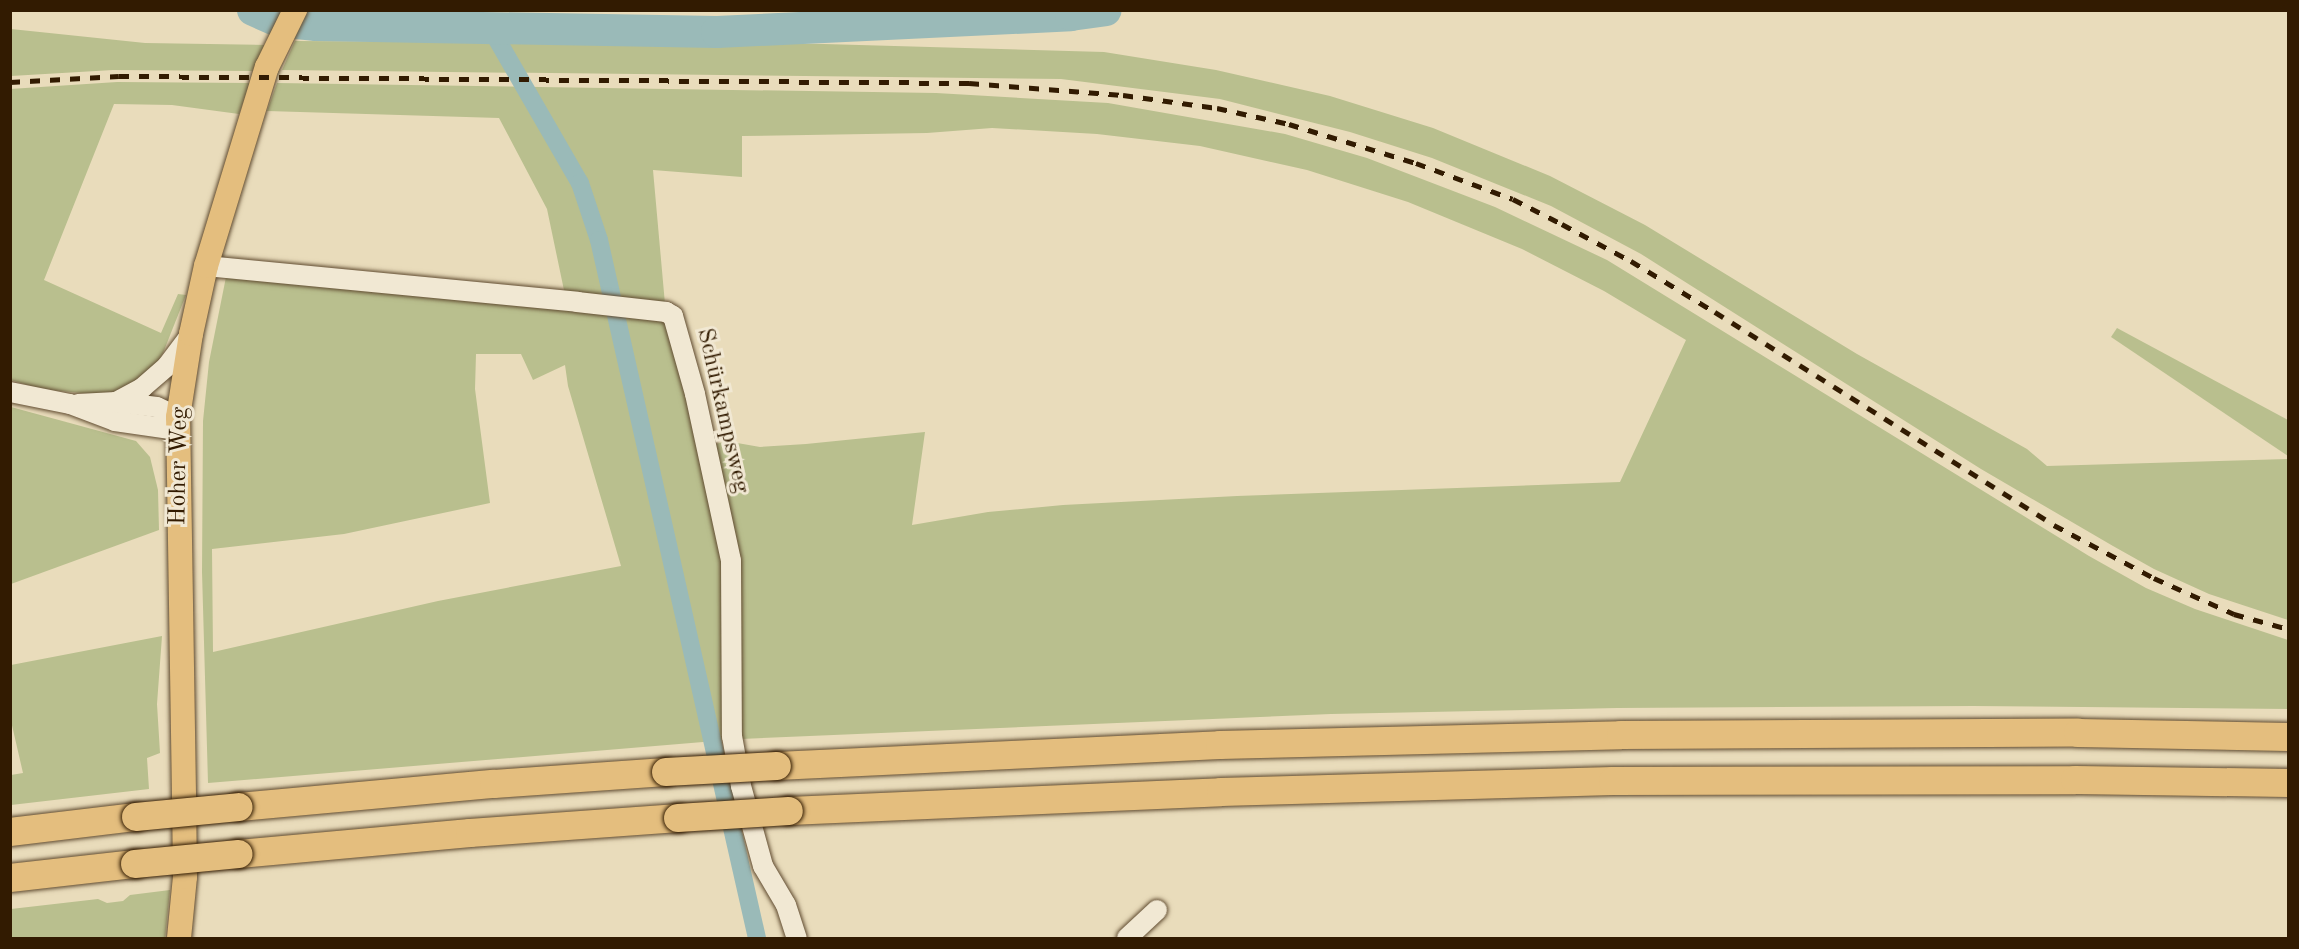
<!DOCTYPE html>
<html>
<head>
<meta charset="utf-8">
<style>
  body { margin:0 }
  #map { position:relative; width:2299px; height:949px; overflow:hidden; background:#e9dcbb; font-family:"Old Standard TT",serif }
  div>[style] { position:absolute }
  .green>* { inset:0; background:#b9bf8e }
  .canal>* { height:18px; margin:-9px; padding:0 9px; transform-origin:9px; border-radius:9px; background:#9abab8 }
  .river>* { height:32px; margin:-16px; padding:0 16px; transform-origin:16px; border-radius:16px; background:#9abab8 }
  .roads { filter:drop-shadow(0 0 2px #604b30) drop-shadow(0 0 2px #604b30) }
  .minor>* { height:20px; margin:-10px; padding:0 10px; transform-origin:10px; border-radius:10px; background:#f1e8d3 }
  .major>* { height:24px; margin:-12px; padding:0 12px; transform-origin:12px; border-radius:12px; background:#e4be7e }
  .highway>* { height:28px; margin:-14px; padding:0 14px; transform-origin:14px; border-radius:14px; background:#e4be7e }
  .rail>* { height:4.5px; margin-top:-2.25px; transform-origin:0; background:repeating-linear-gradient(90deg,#321b01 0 10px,transparent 0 20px) }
  .bridges { filter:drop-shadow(0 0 2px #321b01) drop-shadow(0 0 2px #321b01) }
  .highway-bridge>* { height:28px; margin:-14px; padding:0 14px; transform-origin:14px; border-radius:14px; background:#e4be7e }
  span { translate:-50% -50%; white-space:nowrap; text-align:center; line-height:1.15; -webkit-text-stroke:6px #f1e8d3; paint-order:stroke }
  .street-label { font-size:24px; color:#321b01 }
  .frame { position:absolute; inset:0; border:12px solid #321b01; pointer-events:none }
</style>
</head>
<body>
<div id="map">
  <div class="green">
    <i style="clip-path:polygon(11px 29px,145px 43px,265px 45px,253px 71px,113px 70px,11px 76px)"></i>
    <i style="clip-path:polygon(295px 41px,824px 44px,1104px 52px,1216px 70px,1330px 96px,1433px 128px,1550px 176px,1645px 225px,1857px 354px,2027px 449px,2047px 466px,2288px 459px,2288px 620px,2209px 594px,2154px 569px,2113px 546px,1981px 469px,1641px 254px,1551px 206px,1432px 158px,1350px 132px,1220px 99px,1061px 79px,282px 70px)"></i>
    <i style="clip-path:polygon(117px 82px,250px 83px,239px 114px,172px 105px,114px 104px,44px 280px,161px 333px,178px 294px,186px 295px,163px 353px,152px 370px,136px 385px,117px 392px,91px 394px,41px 389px,11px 380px,10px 89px)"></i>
    <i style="clip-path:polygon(277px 83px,936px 93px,1108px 103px,1285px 134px,1367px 158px,1495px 207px,1607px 260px,2089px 556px,2146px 588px,2195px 609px,2288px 640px,2288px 709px,1973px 706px,1617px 708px,1331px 714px,741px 739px,713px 445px,726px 441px,760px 447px,806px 444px,925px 432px,912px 525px,988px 512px,1063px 505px,1237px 496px,1620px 482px,1686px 340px,1604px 291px,1522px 249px,1408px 202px,1307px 170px,1200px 146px,1097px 134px,992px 128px,927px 133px,742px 136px,742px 177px,653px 170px,665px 304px,565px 295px,547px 209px,499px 118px,267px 111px)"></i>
    <i style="clip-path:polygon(evenodd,226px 277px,665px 319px,690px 407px,725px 563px,727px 740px,208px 783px,202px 572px,203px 421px,209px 362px,226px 277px,476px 354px,521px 354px,533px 380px,565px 365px,568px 386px,621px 566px,438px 601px,213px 652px,212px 549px,344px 534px,490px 503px,475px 389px,476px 354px)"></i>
    <i style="clip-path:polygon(2117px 328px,2288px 420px,2288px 456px,2111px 337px)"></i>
    <i style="clip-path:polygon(11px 407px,136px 441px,150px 457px,158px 490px,159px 530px,11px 584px)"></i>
    <i style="clip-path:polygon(162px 636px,157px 704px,160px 753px,147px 758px,149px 789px,11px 805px,11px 775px,23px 773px,11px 721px,11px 665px)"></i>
    <i style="clip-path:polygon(170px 890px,165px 938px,11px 938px,11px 909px,98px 899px,107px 903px,123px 901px,130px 895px)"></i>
  </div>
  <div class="canal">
    <i style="left:491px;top:29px;width:178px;rotate:60deg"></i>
    <i style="left:580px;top:183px;width:60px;rotate:71.6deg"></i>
    <i style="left:599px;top:240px;width:716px;rotate:77.25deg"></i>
  </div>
  <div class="river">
    <i style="left:253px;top:10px;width:27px;rotate:24deg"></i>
    <i style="left:278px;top:21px;width:38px;rotate:6deg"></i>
    <i style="left:316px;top:25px;width:401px;rotate:1deg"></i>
    <i style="left:717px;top:32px;width:354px;rotate:-2.7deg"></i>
    <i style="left:1071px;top:15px;width:35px;rotate:-8deg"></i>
  </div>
  <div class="roads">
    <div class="minor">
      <i style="left:206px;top:266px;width:373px;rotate:5.5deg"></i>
      <i style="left:577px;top:302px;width:90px;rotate:6.4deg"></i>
      <i style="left:666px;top:312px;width:8px;rotate:30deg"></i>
      <i style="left:673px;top:316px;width:81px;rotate:74.2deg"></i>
      <i style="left:695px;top:394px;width:171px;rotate:77.8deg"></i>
      <i style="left:731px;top:561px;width:175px;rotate:89.7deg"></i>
      <i style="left:732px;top:736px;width:51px;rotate:79.8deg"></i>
      <i style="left:741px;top:786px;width:83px;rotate:74.6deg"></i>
      <i style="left:763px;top:866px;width:45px;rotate:59.5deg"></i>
      <i style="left:786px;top:905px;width:35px;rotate:72deg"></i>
      <i style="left:10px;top:392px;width:61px;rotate:11.3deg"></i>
      <i style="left:70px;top:404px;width:48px;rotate:20.7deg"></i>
      <i style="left:115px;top:421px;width:63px;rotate:8.3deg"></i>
      <i style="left:116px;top:402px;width:30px;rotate:-28deg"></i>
      <i style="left:142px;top:388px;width:33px;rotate:-41deg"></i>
      <i style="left:167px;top:366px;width:40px;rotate:-53deg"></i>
      <i style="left:78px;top:404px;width:38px;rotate:-3deg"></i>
      <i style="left:116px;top:402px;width:41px;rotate:7deg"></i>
      <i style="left:157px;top:407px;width:23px;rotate:25deg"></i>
      <i style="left:1127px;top:938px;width:41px;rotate:-43deg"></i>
    </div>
    <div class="major">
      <i style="left:179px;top:938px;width:61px;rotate:-84.4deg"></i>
      <i style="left:185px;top:877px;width:82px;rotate:-90.7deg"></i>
      <i style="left:184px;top:795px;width:378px;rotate:-90.9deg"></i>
      <i style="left:178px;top:417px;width:84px;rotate:-81.1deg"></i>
      <i style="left:191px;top:334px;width:70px;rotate:-77.6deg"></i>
      <i style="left:206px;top:266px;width:208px;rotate:-73deg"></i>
      <i style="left:267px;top:67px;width:64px;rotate:-63.8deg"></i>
    </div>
    <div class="highway">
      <i style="left:777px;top:766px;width:443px;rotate:-2.7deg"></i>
      <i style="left:1220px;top:745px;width:401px;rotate:-1.4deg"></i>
      <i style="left:1621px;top:735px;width:457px;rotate:-0.3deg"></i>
      <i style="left:2078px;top:733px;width:210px;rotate:1.1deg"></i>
      <i style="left:239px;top:807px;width:256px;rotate:-5.2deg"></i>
      <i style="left:494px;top:784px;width:172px;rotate:-4deg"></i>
      <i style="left:789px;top:811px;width:432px;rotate:-2.5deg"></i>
      <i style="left:1221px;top:792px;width:392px;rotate:-1.6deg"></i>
      <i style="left:1613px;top:781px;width:462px;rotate:-0.1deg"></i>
      <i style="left:2075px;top:780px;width:213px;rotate:0.8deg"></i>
      <i style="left:10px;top:832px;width:127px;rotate:-6.8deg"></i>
      <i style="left:239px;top:854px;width:232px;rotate:-5.2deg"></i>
      <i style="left:470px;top:833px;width:209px;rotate:-4.1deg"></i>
      <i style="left:10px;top:878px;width:126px;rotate:-6.4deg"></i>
    </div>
  </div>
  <div class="rail">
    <i style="left:10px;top:82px;width:109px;rotate:-3.2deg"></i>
    <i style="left:119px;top:76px;width:850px;rotate:0.47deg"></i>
    <i style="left:969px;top:83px;width:154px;rotate:4.5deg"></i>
    <i style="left:1123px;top:95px;width:95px;rotate:7.9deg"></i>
    <i style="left:1217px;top:108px;width:74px;rotate:12.5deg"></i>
    <i style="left:1289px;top:124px;width:133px;rotate:17.1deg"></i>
    <i style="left:1416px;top:163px;width:103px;rotate:20.4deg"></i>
    <i style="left:1513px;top:199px;width:55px;rotate:27deg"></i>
    <i style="left:1562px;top:224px;width:78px;rotate:28.2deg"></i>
    <i style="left:1631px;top:261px;width:98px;rotate:31.3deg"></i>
    <i style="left:1715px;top:312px;width:400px;rotate:32.1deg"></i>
    <i style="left:2054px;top:525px;width:113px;rotate:27.9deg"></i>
    <i style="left:2154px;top:578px;width:88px;rotate:24.2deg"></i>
    <i style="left:2234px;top:614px;width:56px;rotate:15.5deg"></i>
  </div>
  <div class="bridges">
    <div class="highway-bridge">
      <i style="left:666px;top:772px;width:111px;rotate:-3.1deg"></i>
      <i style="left:136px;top:817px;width:103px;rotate:-5.5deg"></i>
      <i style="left:678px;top:818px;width:111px;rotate:-3.6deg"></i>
      <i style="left:135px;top:864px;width:104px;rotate:-5.5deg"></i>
    </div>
  </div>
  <div class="street-label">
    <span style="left:722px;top:411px;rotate:77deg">Schürkampsweg</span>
    <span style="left:180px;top:466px;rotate:-89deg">Hoher Weg</span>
  </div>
  <div class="frame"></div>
</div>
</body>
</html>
